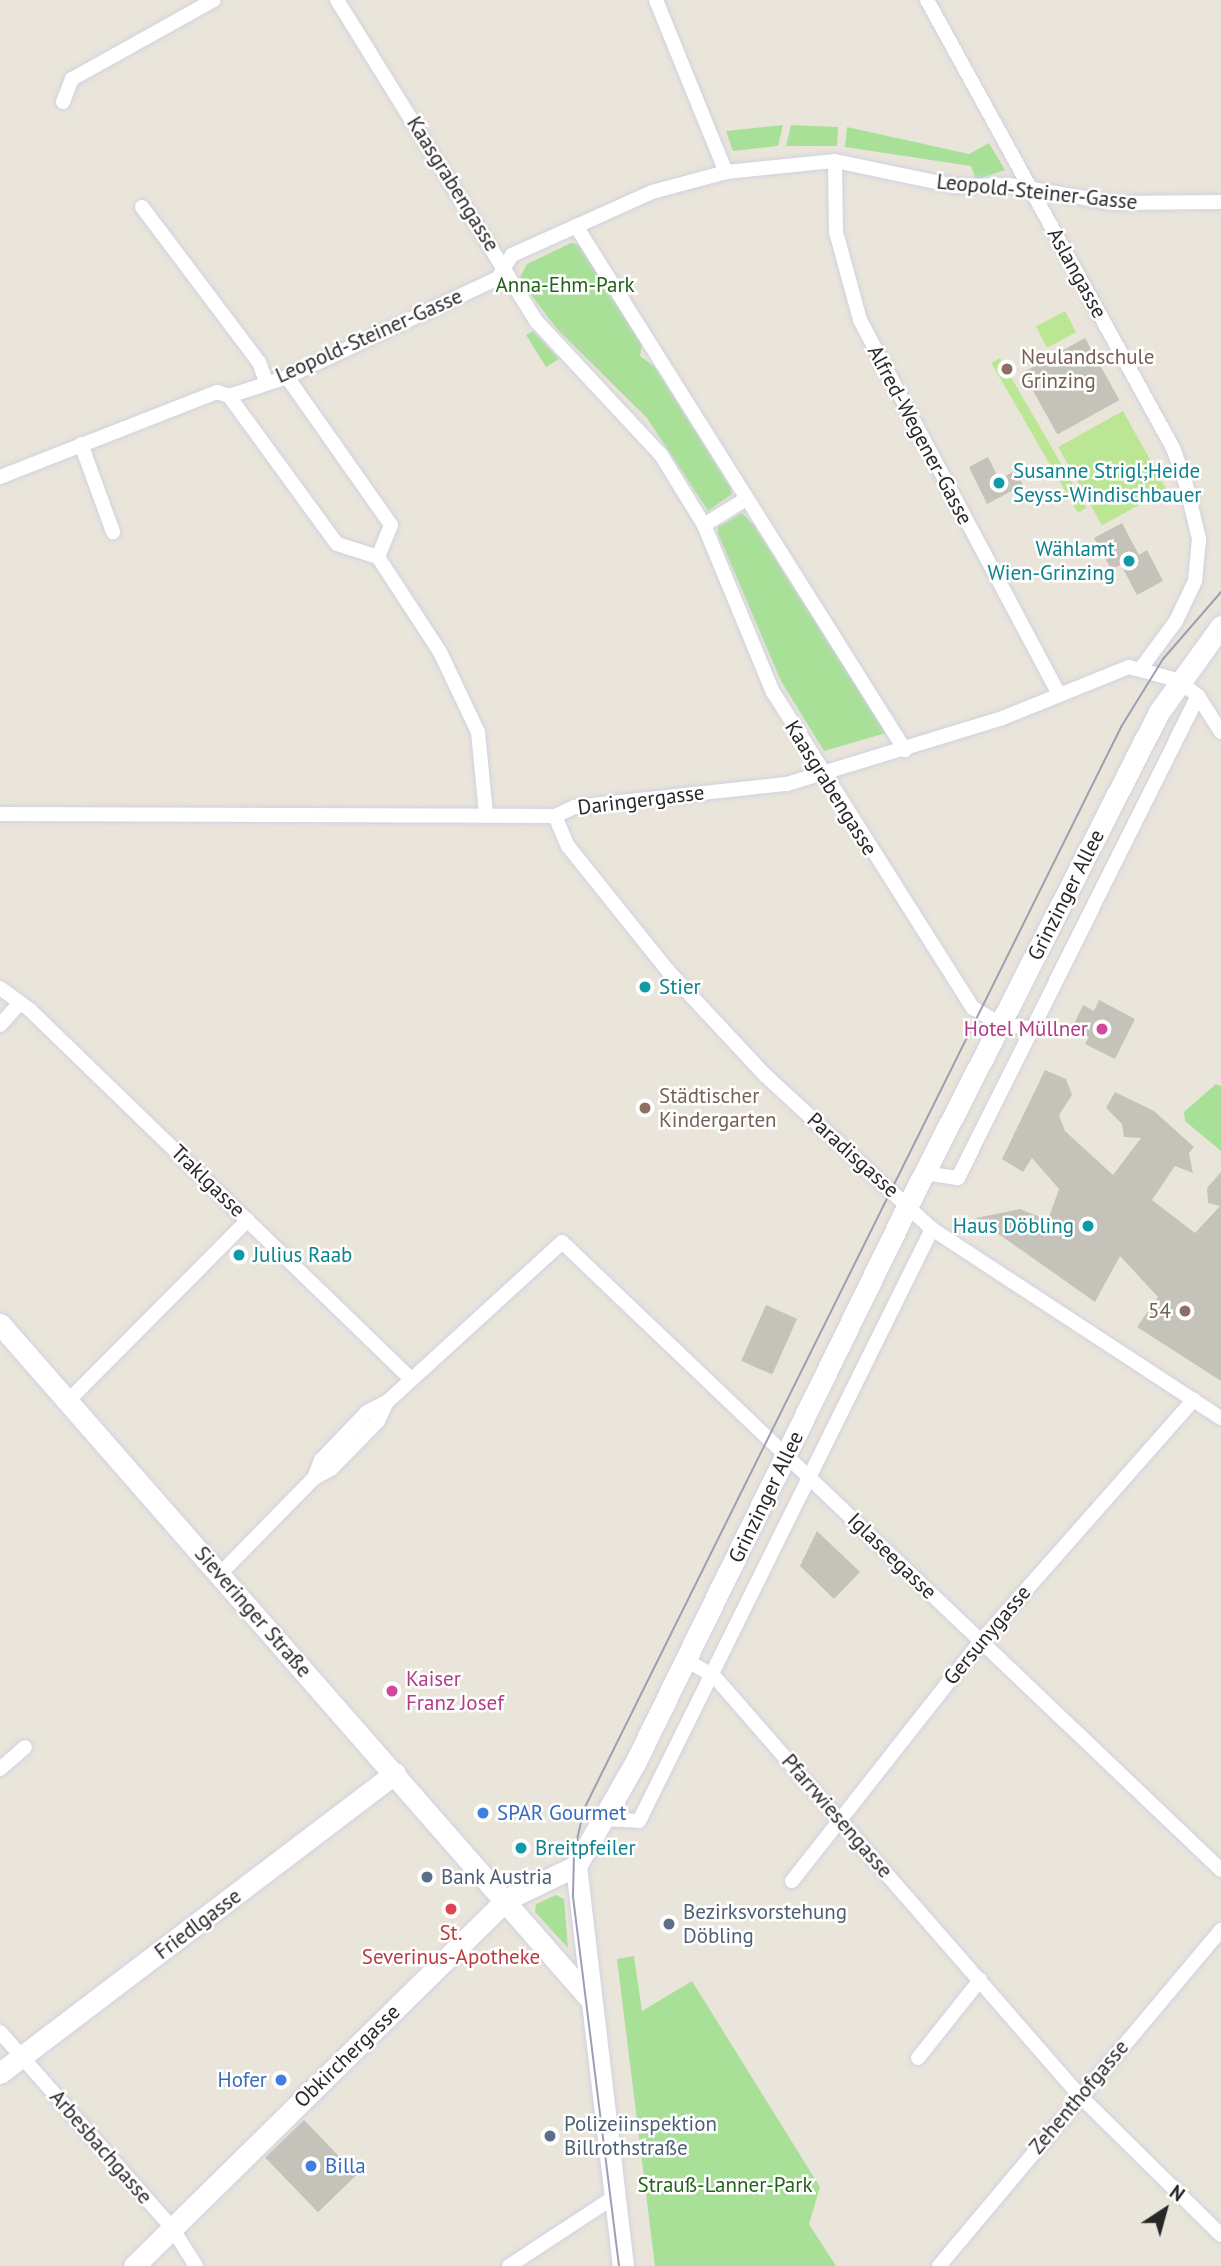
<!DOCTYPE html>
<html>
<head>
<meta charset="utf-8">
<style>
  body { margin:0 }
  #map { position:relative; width:1221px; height:2266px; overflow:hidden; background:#eae5da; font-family:"PT Sans",sans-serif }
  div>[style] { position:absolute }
  .green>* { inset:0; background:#a9e098 }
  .pitch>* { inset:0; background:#bbe794; transform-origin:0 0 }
  .building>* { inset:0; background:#c5c3b9; transform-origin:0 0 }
  .roads { filter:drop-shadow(0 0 2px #d0d1e1) drop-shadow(0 0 2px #d0d1e1) }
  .street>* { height:14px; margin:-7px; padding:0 7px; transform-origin:7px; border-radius:7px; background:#fff }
  .secondary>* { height:21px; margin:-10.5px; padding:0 10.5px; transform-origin:10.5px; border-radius:10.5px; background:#fff }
  .tram>* { height:2px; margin:-1px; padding:0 1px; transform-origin:1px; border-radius:1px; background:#9d9eb2 }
  .dots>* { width:19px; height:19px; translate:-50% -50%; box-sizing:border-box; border:4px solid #fff; border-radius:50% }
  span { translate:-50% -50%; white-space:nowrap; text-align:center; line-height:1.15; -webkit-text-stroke:5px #fff; paint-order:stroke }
  .street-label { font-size:21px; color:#282828 }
  .park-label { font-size:21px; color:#23621b }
  .education-label { font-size:21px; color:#785e54 }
  .left { translate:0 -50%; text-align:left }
  .right { translate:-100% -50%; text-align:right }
  .culture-label { font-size:21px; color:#0d838f }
  .hotel-label { font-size:21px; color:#b23c85 }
  .shop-label { font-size:21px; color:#366cbe }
  .service-label { font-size:21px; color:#4e5e75 }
  .health-label { font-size:21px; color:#be3a42 }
  .north { position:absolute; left:1130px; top:2175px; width:70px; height:70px; -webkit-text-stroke:5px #fff; paint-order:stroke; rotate:36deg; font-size:19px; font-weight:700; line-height:28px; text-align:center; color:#282828 }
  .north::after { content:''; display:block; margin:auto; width:24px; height:32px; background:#282828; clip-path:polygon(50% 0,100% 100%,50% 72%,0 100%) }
</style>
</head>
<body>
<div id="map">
  <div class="green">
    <i style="clip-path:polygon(783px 125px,778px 146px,733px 151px,726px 131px)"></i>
    <i style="clip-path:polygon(791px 125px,838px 127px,837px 146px,786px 146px)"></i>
    <i style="clip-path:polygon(847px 127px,969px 154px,989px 143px,1005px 170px,976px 180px,971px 166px,845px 147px)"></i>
    <i style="clip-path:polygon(571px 243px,579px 245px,642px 345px,640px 356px,655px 367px,731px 488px,732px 494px,708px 511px,647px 418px,557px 329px,519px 279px,527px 264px)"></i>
    <i style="clip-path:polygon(533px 331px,559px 359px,546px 367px,526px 335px)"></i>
    <i style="clip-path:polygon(742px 513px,753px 524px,886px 733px,824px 751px,781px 681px,718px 534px,718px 527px)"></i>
    <i style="clip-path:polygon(1216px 1084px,1221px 1086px,1221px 1151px,1185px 1121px,1184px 1112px)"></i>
    <i style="clip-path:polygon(556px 1895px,564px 1899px,568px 1948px,535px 1912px,536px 1904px)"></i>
    <i style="clip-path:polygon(634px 1956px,642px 2011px,692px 1981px,820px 2187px,809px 2224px,836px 2266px,655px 2266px,617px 1959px)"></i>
  </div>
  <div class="pitch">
    <i style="left:1065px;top:311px;width:24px;height:33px;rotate:62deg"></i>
    <i style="left:1000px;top:358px;width:173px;height:10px;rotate:60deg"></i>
    <i style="left:1123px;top:411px;width:90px;height:74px;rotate:61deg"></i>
  </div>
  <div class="building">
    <i style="left:1085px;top:338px;width:71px;height:71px;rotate:61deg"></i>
    <i style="clip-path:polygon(988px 457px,999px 479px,1015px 471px,1023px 485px,987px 504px,969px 467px)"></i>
    <i style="clip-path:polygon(1122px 523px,1139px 555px,1147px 550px,1163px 581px,1137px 595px,1121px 565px,1111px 569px,1094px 538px)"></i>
    <i style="clip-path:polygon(1099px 1000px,1135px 1019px,1115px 1059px,1085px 1044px,1089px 1037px,1072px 1028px,1083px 1005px,1094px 1011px)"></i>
    <i style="clip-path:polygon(1045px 1070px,1066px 1079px,1072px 1095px,1059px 1115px,1065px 1131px,1113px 1175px,1141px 1138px,1124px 1137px,1122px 1124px,1106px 1108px,1115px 1092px,1154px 1111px,1194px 1147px,1189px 1153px,1193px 1173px,1175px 1166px,1152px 1200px,1195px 1233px,1220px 1206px,1208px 1203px,1207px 1188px,1221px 1172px,1221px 1381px,1137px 1327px,1158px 1297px,1120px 1256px,1095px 1302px,976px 1218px,1020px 1209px,1048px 1220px,1059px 1189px,1032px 1158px,1023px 1172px,1002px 1159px)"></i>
    <i style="left:766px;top:1305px;width:34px;height:61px;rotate:24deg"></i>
    <i style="clip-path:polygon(817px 1531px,860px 1572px,834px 1599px,800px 1566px)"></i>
    <i style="left:304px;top:2120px;width:76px;height:54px;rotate:46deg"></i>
  </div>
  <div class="roads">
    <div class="street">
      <i style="left:337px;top:0;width:379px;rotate:58.2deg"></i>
      <i style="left:537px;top:322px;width:182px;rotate:47deg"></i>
      <i style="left:661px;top:455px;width:82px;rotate:58.4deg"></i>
      <i style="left:704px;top:525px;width:181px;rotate:67.6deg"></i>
      <i style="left:773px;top:692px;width:374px;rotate:57.7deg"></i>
      <i style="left:973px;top:1008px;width:32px;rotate:30deg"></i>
      <i style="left:1001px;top:1024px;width:30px;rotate:8deg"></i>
      <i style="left:656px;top:0;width:186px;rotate:67.9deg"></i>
      <i style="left:927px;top:0;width:511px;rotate:61.23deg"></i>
      <i style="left:1173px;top:448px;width:35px;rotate:70deg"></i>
      <i style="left:1185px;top:481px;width:60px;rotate:76.4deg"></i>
      <i style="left:1199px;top:539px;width:42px;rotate:95.4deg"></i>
      <i style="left:1195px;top:581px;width:44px;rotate:115.4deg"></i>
      <i style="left:1176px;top:621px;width:57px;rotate:126.5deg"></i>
      <i style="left:63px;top:102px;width:25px;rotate:-69deg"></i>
      <i style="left:72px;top:79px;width:162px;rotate:-29.1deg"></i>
      <i style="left:835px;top:161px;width:71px;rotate:89.2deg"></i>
      <i style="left:836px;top:232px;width:91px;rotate:74.7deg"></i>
      <i style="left:860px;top:320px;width:421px;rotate:62deg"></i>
      <i style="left:142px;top:207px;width:194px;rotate:53deg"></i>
      <i style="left:259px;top:362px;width:20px;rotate:70deg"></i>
      <i style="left:576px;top:226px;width:619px;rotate:57.88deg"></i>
      <i style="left:287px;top:377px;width:181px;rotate:54.9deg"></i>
      <i style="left:391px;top:525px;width:35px;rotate:112deg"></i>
      <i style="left:229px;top:396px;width:183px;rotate:53.9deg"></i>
      <i style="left:337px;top:544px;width:43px;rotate:17.6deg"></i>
      <i style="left:378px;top:557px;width:113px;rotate:56.9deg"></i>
      <i style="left:440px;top:652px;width:89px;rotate:64.6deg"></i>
      <i style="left:478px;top:732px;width:81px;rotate:84.4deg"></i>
      <i style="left:81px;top:444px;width:94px;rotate:70deg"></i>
      <i style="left:0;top:477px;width:233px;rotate:-21.4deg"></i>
      <i style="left:217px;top:392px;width:13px;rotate:18deg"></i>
      <i style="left:229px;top:396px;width:61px;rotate:-18.1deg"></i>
      <i style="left:287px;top:377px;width:233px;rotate:-25.1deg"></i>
      <i style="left:498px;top:278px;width:27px;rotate:-59deg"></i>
      <i style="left:512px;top:255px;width:154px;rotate:-24.2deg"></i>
      <i style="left:652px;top:192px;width:77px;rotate:-15.1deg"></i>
      <i style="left:726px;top:172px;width:110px;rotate:-5.8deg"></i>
      <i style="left:835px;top:161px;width:123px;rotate:11.8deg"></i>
      <i style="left:955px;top:186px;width:54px;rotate:-1.1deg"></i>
      <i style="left:1009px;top:185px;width:107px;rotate:9.7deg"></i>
      <i style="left:1114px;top:203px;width:107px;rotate:-0.5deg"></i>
      <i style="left:704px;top:525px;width:49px;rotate:-31.8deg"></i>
      <i style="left:0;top:814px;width:555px;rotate:0.21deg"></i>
      <i style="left:555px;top:816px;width:21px;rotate:-25deg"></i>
      <i style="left:574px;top:807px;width:214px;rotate:-6.2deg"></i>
      <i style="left:787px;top:784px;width:223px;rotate:-17deg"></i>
      <i style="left:1000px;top:719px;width:139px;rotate:-22deg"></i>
      <i style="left:1129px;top:667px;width:50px;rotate:15.2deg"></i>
      <i style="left:1177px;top:680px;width:26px;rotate:37deg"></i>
      <i style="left:1198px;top:696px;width:43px;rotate:57.4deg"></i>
      <i style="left:555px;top:816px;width:33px;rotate:67deg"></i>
      <i style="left:568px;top:846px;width:160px;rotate:51.3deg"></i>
      <i style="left:668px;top:971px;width:142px;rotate:47deg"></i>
      <i style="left:765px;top:1075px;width:227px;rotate:42.7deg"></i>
      <i style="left:932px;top:1229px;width:345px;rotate:33.2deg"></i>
      <i style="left:0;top:988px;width:37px;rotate:36deg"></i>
      <i style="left:30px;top:1010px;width:530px;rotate:44.08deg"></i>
      <i style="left:0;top:1025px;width:27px;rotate:-48deg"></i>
      <i style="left:925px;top:1173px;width:33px;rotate:9deg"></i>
      <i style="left:958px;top:1178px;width:538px;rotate:-63.53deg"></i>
      <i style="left:68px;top:1401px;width:255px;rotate:-45.2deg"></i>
      <i style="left:314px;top:1478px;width:19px;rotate:-69deg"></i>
      <i style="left:321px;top:1460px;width:66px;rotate:-46.2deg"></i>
      <i style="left:367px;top:1412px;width:22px;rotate:-27deg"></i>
      <i style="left:387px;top:1402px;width:237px;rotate:-42.4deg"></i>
      <i style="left:562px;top:1242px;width:910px;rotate:43.62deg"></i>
      <i style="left:220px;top:1574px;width:134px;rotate:-45.6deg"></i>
      <i style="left:314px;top:1478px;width:19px;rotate:-28deg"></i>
      <i style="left:331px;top:1469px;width:67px;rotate:-45.6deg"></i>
      <i style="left:378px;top:1421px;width:21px;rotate:-65deg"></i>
      <i style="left:686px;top:1660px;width:32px;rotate:30deg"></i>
      <i style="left:714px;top:1676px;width:557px;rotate:48.93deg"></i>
      <i style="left:1080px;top:2096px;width:198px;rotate:44.6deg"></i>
      <i style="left:0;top:1769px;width:33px;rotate:-41deg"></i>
      <i style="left:603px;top:1819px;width:36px;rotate:3deg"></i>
      <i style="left:639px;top:1821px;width:9px;rotate:-63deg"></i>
      <i style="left:643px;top:1813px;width:652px;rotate:-63.67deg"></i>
      <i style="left:792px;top:1881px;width:305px;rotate:-51.8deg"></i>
      <i style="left:981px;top:1641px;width:322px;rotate:-48.6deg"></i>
      <i style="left:0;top:2032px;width:261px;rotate:48.7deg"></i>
      <i style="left:172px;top:2228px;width:45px;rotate:57.7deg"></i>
      <i style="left:918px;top:2058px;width:100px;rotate:-51.5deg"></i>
      <i style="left:509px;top:2266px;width:126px;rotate:-33.3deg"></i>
      <i style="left:939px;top:2266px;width:439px;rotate:-50deg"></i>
    </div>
    <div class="secondary">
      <i style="left:0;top:1324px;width:897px;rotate:48.84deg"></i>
      <i style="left:0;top:2073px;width:496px;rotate:-37.2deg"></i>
      <i style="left:134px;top:2266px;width:523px;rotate:-44.54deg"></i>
      <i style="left:507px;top:1899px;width:76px;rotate:-25.6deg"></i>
      <i style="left:623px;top:2266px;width:403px;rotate:-96.7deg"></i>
      <i style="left:576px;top:1866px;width:119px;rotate:-60.2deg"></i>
      <i style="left:635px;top:1763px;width:621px;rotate:-63.93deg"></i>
      <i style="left:908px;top:1205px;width:553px;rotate:-63.02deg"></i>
      <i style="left:1159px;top:712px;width:106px;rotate:-54.2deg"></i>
    </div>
  </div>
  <div class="tram">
    <i style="left:619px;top:2266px;width:374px;rotate:-97.1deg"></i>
    <i style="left:573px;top:1895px;width:42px;rotate:-88.6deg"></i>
    <i style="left:574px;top:1853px;width:45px;rotate:-77.2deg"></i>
    <i style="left:584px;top:1809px;width:1208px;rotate:-63.6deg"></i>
    <i style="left:1121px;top:727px;width:80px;rotate:-58.3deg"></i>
    <i style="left:1163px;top:659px;width:89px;rotate:-49.1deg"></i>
  </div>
  <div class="dots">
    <i style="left:1007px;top:369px;background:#8d6e63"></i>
    <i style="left:999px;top:483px;background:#0f9aa8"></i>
    <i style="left:1129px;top:561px;background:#0f9aa8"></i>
    <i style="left:645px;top:987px;background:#0f9aa8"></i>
    <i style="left:1102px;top:1029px;background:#d1479c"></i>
    <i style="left:645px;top:1108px;background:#8d6e63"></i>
    <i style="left:1088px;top:1226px;background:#0f9aa8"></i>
    <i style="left:239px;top:1255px;background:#0f9aa8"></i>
    <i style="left:1185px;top:1311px;background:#8d6e63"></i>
    <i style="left:392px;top:1691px;background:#d1479c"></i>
    <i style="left:483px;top:1813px;background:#3f7fe0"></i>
    <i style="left:521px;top:1848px;background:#0f9aa8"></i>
    <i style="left:427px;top:1877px;background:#5c6f8a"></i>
    <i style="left:451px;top:1909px;background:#e0444e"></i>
    <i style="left:669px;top:1924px;background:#5c6f8a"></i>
    <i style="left:281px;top:2080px;background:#3f7fe0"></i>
    <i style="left:550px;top:2136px;background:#5c6f8a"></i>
    <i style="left:311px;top:2166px;background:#3f7fe0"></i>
  </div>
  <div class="street-label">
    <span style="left:453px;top:184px;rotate:58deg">Kaasgrabengasse</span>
    <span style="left:1037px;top:192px;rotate:6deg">Leopold-Steiner-Gasse</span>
    <span style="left:1077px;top:273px;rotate:61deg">Aslangasse</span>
    <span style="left:369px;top:336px;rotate:-24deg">Leopold-Steiner-Gasse</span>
    <span style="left:920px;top:435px;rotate:62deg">Alfred-Wegener-Gasse</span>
    <span style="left:831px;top:788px;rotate:58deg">Kaasgrabengasse</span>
    <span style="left:641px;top:800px;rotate:-7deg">Daringergasse</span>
    <span style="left:1066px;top:895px;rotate:-63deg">Grinzinger Allee</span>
    <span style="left:853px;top:1155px;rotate:42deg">Paradisgasse</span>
    <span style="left:208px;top:1181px;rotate:44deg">Traklgasse</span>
    <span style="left:766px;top:1497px;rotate:-64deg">Grinzinger Allee</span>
    <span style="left:892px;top:1556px;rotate:44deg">Iglaseegasse</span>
    <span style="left:253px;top:1612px;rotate:49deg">Sieveringer Straße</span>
    <span style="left:987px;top:1635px;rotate:-50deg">Gersunygasse</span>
    <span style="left:837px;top:1816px;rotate:49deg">Pfarrwiesengasse</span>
    <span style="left:198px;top:1924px;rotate:-37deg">Friedlgasse</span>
    <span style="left:347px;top:2056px;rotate:-44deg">Obkirchergasse</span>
    <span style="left:1079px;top:2097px;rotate:-50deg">Zehenthofgasse</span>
    <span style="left:101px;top:2147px;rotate:49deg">Arbesbachgasse</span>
  </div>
  <div class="park-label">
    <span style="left:565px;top:285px">Anna-Ehm-Park</span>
    <span style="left:725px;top:2185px">Strauß-Lanner-Park</span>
  </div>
  <div class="education-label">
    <span class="left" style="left:1021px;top:369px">Neulandschule<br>Grinzing</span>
    <span class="left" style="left:659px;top:1108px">Städtischer<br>Kindergarten</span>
    <span class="right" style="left:1171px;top:1311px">54</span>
  </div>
  <div class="culture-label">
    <span class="left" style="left:1013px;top:483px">Susanne Strigl;Heide<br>Seyss-Windischbauer</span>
    <span class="right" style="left:1115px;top:561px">Wählamt<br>Wien-Grinzing</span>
    <span class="left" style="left:659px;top:987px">Stier</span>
    <span class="right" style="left:1074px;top:1226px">Haus Döbling</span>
    <span class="left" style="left:253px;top:1255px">Julius Raab</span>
    <span class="left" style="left:535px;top:1848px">Breitpfeiler</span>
  </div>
  <div class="hotel-label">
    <span class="right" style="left:1088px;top:1029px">Hotel Müllner</span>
    <span class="left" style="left:406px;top:1691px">Kaiser<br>Franz Josef</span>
  </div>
  <div class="shop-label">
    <span class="left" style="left:497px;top:1813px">SPAR Gourmet</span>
    <span class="right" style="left:267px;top:2080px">Hofer</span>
    <span class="left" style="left:325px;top:2166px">Billa</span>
  </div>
  <div class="service-label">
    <span class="left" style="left:441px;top:1877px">Bank Austria</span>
    <span class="left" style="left:683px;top:1924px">Bezirksvorstehung<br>Döbling</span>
    <span class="left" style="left:564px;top:2136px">Polizeiinspektion<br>Billrothstraße</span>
  </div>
  <div class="health-label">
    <span style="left:451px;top:1945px">St.<br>Severinus-Apotheke</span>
  </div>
  <div class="north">N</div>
</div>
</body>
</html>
